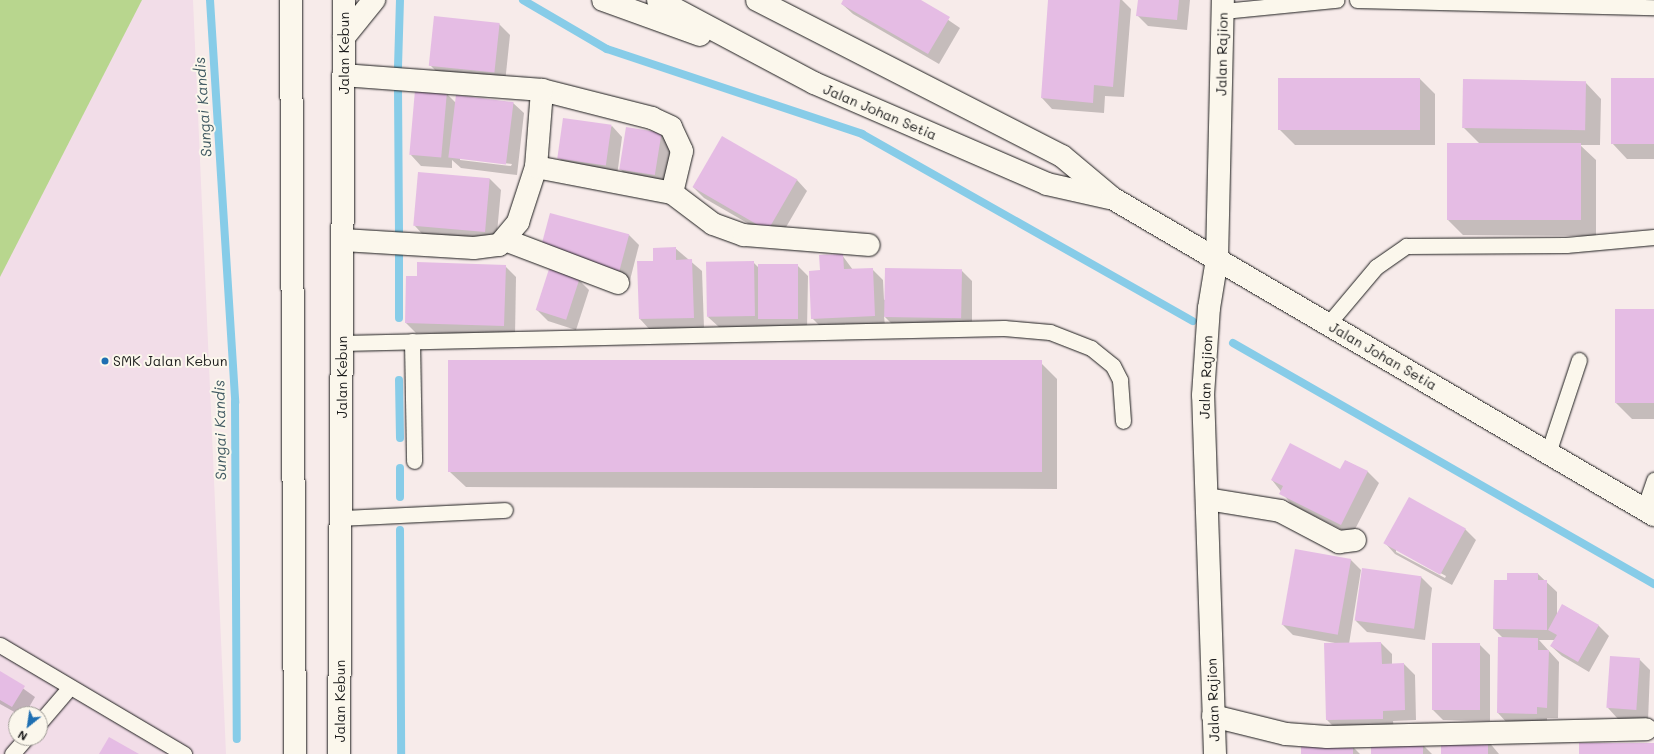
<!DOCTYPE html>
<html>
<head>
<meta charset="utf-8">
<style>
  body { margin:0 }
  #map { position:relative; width:1654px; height:754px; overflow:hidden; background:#f7ebea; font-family:Mali,sans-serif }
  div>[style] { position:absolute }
  .built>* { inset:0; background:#f2dde8 }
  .green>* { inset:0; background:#b8d68e }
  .shadow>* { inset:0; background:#0003 }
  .stream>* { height:8px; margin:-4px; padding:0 4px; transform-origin:4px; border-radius:4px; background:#87cce8 }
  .building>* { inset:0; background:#e5bce4; transform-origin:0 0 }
  .roads { filter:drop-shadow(0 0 1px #1c1c1c) drop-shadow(0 0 1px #1c1c1c) }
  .lane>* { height:15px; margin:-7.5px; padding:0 7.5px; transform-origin:7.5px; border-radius:7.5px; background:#fbf7ec }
  .street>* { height:22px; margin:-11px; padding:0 11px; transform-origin:11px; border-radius:11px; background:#fbf7ec }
  .secondary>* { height:22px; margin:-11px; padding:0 11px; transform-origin:11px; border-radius:11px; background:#fbf7ec }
  .dots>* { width:11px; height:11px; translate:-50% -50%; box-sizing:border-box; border:2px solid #fbf7ec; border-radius:50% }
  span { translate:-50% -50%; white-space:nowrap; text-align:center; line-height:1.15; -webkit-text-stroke:4px #fbf7ec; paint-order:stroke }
  .street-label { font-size:14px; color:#1c1c1c }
  .poi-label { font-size:14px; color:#1c1c1c }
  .left { translate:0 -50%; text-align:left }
  .water-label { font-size:15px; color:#415a63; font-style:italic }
  .north { position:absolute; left:8px; top:706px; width:40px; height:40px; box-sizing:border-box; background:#fbf7ec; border:1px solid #a29f99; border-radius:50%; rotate:210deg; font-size:11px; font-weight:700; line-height:16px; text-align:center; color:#1c1c1c }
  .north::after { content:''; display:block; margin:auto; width:14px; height:18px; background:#1f6fb2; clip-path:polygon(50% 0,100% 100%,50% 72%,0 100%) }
</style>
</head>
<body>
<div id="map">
  <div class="built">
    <i style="clip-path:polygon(evenodd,0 0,193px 0,226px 754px,0 754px,0 0,16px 714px,40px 714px,40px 738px,16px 738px,16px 714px)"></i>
  </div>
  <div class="green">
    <i style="clip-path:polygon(0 0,142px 0,0 277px)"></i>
  </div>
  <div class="shadow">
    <i style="clip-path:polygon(845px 0,919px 0,960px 28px,939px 64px,853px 14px,842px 4px)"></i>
    <i style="clip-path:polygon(1049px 0,1122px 0,1131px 9px,1124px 97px,1105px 96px,1104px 113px,1052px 109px,1042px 98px)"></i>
    <i style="clip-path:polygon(1139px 0,1190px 0,1187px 30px,1148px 26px,1137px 15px)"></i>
    <i style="clip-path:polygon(499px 24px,510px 35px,505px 83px,441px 76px,430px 65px)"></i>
    <i style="clip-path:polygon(1420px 79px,1435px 94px,1435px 145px,1295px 145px,1280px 130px)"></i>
    <i style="clip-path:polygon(1654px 79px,1654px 159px,1627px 159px,1612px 143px)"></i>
    <i style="clip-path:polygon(1586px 83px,1601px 99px,1600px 145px,1580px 145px,1596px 160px,1596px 236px,1463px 235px,1448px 220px,1480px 144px,1463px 127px)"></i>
    <i style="clip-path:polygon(evenodd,447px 94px,456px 103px,513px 103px,524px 113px,517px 175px,461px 168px,452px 160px,452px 168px,421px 166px,411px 155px,447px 94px,460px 158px,512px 164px,511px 166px,460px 160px,460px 158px)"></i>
    <i style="clip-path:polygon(612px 126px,622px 137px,617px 176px,569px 169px,559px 158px)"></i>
    <i style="clip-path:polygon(661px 134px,672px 145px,666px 185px,631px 180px,620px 169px)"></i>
    <i style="clip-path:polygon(419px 173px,490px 179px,501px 190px,496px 243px,425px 237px,415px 226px)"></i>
    <i style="clip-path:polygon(797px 180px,807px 191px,778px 241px,704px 198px,693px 187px)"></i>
    <i style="clip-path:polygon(629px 235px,639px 245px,630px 280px,552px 260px)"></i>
    <i style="clip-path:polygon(675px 248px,702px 271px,704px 328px,650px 330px,640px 319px,654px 262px)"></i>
    <i style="clip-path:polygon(842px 255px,853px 270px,872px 269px,883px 280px,884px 300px,962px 271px,972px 281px,972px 329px,896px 328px,884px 316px,885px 326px,823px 329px,812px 318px,821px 271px)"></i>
    <i style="clip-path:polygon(753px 262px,759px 268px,797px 265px,808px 276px,807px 330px,719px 327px,708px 317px)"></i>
    <i style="clip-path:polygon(505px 266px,516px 277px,515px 336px,416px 333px,406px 323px,418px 277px)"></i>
    <i style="clip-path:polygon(579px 280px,589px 290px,576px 330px,548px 321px,537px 310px)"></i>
    <i style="clip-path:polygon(1654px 310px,1654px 419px,1632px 419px,1616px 403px)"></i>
    <i style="clip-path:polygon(1041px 363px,1057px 379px,1057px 489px,466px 487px,450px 472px)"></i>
    <i style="clip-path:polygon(1346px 461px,1368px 472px,1379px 483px,1352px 535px,1291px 504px,1272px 480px,1341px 471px)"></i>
    <i style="clip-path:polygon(evenodd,1465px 529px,1476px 540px,1452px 585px,1395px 554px,1385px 543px,1465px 529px,1396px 549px,1446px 576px,1445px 578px,1396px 552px,1396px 549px)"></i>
    <i style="clip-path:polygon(1350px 559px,1361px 570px,1349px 644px,1381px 643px,1392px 654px,1392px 665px,1404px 664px,1415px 675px,1416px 720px,1393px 721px,1394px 730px,1337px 730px,1327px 720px,1335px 643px,1293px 635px,1283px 625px)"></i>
    <i style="clip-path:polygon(1363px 569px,1421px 577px,1432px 588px,1425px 640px,1367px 632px,1356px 621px)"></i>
    <i style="clip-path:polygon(1538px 574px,1557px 592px,1557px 615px,1563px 605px,1599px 626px,1609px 636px,1589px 672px,1562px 656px,1551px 646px,1555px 640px,1539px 640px,1559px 662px,1558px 718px,1547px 718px,1547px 724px,1508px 724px,1498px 713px,1503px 638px,1494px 629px,1508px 581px)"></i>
    <i style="clip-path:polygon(1479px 644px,1490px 655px,1490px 721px,1443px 720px,1433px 710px)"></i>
    <i style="clip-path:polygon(1639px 659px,1650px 670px,1648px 721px,1618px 719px,1608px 708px)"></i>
    <i style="clip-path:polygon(0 672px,35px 697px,25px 714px,18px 714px,0 704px)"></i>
    <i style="clip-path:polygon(1488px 741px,1499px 754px,1442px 754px)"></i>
    <i style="clip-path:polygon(1422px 744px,1432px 754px,1372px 754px)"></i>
    <i style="clip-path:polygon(1353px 747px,1360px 754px,1302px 754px)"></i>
  </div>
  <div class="stream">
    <i style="left:210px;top:0;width:403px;rotate:86.4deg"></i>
    <i style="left:235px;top:402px;width:337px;rotate:89.7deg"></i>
    <i style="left:523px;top:0;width:97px;rotate:30.3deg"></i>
    <i style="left:607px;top:49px;width:269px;rotate:18.4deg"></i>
    <i style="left:862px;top:134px;width:380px;rotate:29.5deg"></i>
    <i style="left:398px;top:67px;width:67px;rotate:-88.3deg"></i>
    <i style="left:398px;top:89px;width:145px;rotate:89.6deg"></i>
    <i style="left:399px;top:254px;width:64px;rotate:90deg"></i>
    <i style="left:1233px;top:343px;width:485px;rotate:29.8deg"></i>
    <i style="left:399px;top:380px;width:58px;rotate:89deg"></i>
    <i style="left:400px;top:468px;width:29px;rotate:90deg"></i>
    <i style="left:400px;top:530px;width:224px;rotate:89.7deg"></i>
  </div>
  <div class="building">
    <i style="clip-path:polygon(843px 0,921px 0,950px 17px,928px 54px,841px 4px)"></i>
    <i style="clip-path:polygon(1048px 0,1120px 0,1113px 87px,1094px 85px,1093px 103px,1041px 98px)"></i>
    <i style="clip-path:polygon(1138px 0,1179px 0,1177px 20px,1136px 16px)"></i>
    <i style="left:434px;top:16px;width:66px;height:50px;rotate:6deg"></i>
    <i style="left:1420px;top:78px;width:52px;height:142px;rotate:90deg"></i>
    <i style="left:1611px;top:78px;width:43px;height:66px"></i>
    <i style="left:1463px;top:79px;width:123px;height:49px;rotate:1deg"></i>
    <i style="left:415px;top:90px;width:32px;height:65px;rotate:5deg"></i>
    <i style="left:456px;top:95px;width:58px;height:63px;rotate:7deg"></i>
    <i style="left:563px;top:118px;width:49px;height:41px;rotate:8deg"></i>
    <i style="left:626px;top:127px;width:36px;height:43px;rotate:9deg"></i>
    <i style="left:722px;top:136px;width:87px;height:59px;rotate:30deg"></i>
    <i style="left:1447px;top:143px;width:134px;height:77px"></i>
    <i style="left:418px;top:172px;width:72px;height:54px;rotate:5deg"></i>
    <i style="left:550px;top:213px;width:82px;height:38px;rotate:15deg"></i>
    <i style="clip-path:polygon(676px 247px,676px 260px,692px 259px,694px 318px,639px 319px,637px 261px,653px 261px,653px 248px)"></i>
    <i style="clip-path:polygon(843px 254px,844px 269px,873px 268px,875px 316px,811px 319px,809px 271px,820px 270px,819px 255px)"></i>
    <i style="left:754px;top:261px;width:55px;height:48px;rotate:89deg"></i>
    <i style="clip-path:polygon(417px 262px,506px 265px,504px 326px,405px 323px,406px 276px,417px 276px)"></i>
    <i style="left:758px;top:264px;width:40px;height:55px"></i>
    <i style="left:885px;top:268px;width:77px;height:49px;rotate:1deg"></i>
    <i style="left:549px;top:269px;width:32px;height:43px;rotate:18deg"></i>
    <i style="left:1615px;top:309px;width:39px;height:94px"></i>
    <i style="left:448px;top:360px;width:594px;height:112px"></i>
    <i style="clip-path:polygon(1290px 443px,1340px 469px,1345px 460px,1368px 471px,1341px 525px,1279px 494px,1283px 486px,1271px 480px)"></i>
    <i style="left:1409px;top:497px;width:65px;height:53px;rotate:29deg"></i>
    <i style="left:1295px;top:549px;width:57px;height:77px;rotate:10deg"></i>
    <i style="left:1362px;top:568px;width:60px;height:53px;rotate:8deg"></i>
    <i style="clip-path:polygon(1507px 573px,1538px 573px,1538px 580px,1547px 580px,1547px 630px,1493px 629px,1494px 580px,1507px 580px)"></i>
    <i style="clip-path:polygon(1562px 604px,1599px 625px,1578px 662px,1550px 646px,1557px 635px,1548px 630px)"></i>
    <i style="clip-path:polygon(1498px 637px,1538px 638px,1538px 650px,1549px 650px,1547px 708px,1537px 707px,1537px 714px,1497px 713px)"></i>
    <i style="clip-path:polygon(1381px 642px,1382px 664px,1404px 663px,1405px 710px,1383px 711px,1383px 719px,1326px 720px,1324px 643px)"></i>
    <i style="left:1432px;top:643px;width:48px;height:67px"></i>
    <i style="left:1610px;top:656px;width:30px;height:52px;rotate:4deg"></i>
    <i style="clip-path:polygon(0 671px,25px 686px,12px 707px,0 700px)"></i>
    <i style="clip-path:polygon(109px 737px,139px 754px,99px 754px)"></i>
    <i style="left:1488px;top:740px;width:14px;height:47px;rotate:90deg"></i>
    <i style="left:1371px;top:743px;width:52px;height:11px"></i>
    <i style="left:1579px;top:743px;width:75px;height:11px"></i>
    <i style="left:1301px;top:746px;width:52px;height:8px"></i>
  </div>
  <div class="roads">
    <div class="lane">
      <i style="left:1357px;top:0;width:297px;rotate:1.4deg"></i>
      <i style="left:1223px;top:11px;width:114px;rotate:-5.6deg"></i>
      <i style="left:1328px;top:324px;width:75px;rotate:-49.9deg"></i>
      <i style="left:1376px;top:267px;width:37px;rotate:-35deg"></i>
      <i style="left:1406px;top:246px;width:160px;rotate:-0.4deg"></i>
      <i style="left:1566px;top:245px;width:88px;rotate:-5.2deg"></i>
      <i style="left:412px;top:341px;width:120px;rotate:89deg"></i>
      <i style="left:342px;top:343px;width:662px;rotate:-1.3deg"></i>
      <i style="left:1004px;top:328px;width:46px;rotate:5deg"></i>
      <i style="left:1050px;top:332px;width:44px;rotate:21.3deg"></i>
      <i style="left:1091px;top:348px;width:28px;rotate:39deg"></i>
      <i style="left:1113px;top:366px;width:16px;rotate:63deg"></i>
      <i style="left:1120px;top:380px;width:41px;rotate:85.8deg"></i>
      <i style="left:1548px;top:453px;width:98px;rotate:-71.6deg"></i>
      <i style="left:1644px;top:509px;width:31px;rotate:-71deg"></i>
      <i style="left:341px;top:518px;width:164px;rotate:-2.8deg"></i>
      <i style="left:0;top:645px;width:214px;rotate:30.6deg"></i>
      <i style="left:40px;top:722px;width:46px;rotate:-49.4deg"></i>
      <i style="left:12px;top:754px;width:21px;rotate:-49deg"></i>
    </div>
    <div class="street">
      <i style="left:536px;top:167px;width:138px;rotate:10.8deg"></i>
      <i style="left:672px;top:193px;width:43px;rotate:-76.6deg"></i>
      <i style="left:682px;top:151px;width:26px;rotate:-115deg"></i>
      <i style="left:671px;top:127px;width:21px;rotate:-155deg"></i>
      <i style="left:652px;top:118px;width:114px;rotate:-165.7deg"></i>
      <i style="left:672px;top:193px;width:51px;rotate:37.1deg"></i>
      <i style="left:713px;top:224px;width:33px;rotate:20deg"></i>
      <i style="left:744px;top:235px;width:125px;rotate:4.6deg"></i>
      <i style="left:343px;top:240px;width:131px;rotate:3.5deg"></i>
      <i style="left:474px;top:248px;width:25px;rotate:-7deg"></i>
      <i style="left:499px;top:245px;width:30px;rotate:-50deg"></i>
      <i style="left:518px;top:222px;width:58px;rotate:-71.9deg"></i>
      <i style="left:536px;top:167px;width:77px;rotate:-85.5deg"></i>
      <i style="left:542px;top:90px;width:199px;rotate:-175.7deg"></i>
      <i style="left:505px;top:240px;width:121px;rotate:20.8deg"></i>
      <i style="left:1207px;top:499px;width:74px;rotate:9.3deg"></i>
      <i style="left:1280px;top:511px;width:67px;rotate:27.7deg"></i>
      <i style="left:1339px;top:542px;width:16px;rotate:-7deg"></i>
      <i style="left:1213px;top:716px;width:75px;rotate:13.9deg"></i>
      <i style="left:1286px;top:734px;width:41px;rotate:4.2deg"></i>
      <i style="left:1327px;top:737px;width:319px;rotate:-1.4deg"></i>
      <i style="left:1215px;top:754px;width:359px;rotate:-91.9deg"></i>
      <i style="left:1203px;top:395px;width:87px;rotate:-86.1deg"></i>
      <i style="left:1209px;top:308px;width:50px;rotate:-80.7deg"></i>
      <i style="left:1217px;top:259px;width:259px;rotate:-88.7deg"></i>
    </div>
    <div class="secondary">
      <i style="left:291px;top:0;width:754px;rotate:89.7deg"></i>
      <i style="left:603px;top:0;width:103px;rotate:19.8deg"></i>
      <i style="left:658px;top:0;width:177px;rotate:28deg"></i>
      <i style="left:814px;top:83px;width:254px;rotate:23.4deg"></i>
      <i style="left:1047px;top:184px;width:64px;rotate:12.7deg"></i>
      <i style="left:757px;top:0;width:343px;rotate:27.1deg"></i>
      <i style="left:1062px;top:156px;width:65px;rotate:40deg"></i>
      <i style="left:1112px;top:198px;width:628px;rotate:30.32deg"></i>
      <i style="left:344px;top:37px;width:48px;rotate:-51deg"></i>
      <i style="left:339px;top:754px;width:754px;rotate:-89.62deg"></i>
    </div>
  </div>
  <div class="dots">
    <i style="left:105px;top:361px;background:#1f6fb2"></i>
  </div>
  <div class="street-label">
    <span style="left:344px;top:53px;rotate:-90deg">Jalan Kebun</span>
    <span style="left:1222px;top:54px;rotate:-89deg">Jalan Rajion</span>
    <span style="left:880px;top:112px;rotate:23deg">Jalan Johan Setia</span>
    <span style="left:1383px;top:356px;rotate:30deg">Jalan Johan Setia</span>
    <span style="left:342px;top:377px;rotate:-90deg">Jalan Kebun</span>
    <span style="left:1206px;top:377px;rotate:-88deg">Jalan Rajion</span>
    <span style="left:1213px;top:700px;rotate:-92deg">Jalan Rajion</span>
    <span style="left:340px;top:701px;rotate:-90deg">Jalan Kebun</span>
  </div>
  <div class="poi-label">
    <span class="left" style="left:113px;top:361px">SMK Jalan Kebun</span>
  </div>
  <div class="water-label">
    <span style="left:203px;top:107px;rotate:-94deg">Sungai Kandis</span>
    <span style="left:220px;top:430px;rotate:-91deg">Sungai Kandis</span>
  </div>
  <div class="north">N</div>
</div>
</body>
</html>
